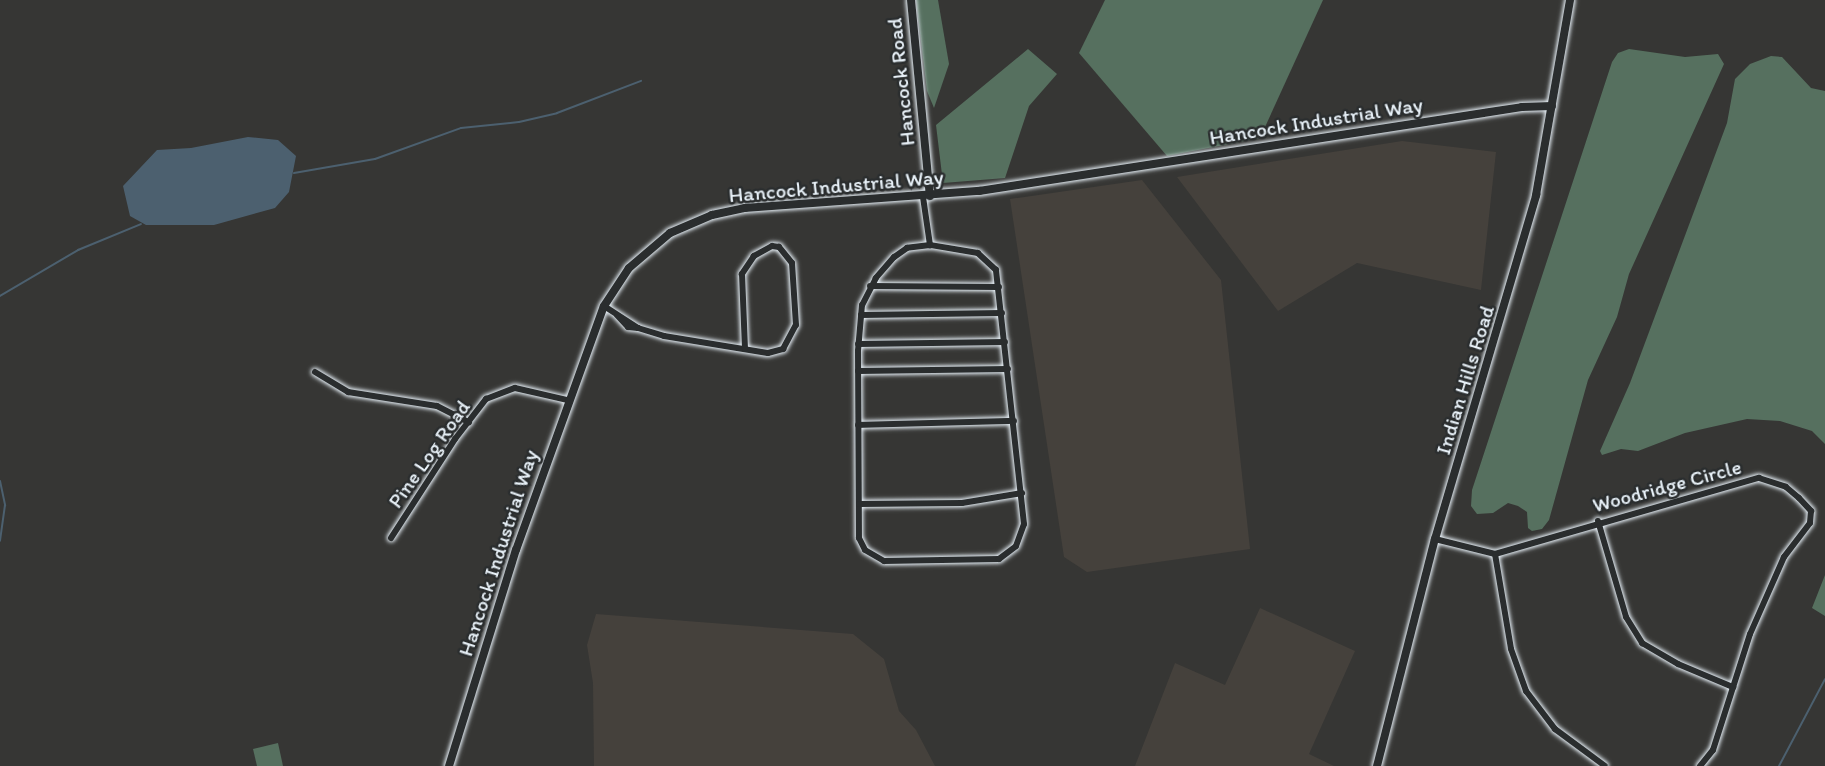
<!DOCTYPE html>
<html>
<head>
<meta charset="utf-8">
<style>
  body { margin:0 }
  #map { position:relative; width:1825px; height:766px; overflow:hidden; background:#363634; font-family:Itim,sans-serif }
  div>[style] { position:absolute }
  .built>* { inset:0; background:#45413c }
  .green>* { inset:0; background:#56705f }
  .water>* { inset:0; background:#4c606f }
  .stream>* { height:2px; margin:-1px; padding:0 1px; transform-origin:1px; border-radius:1px; background:#4c606f }
  .roads { filter:drop-shadow(0 0 2px #e8f1f8) drop-shadow(0 0 2px #e8f1f8) }
  .minor>* { height:6px; margin:-3px; padding:0 3px; transform-origin:3px; border-radius:3px; background:#2a2d2e }
  .tertiary>* { height:8px; margin:-4px; padding:0 4px; transform-origin:4px; border-radius:4px; background:#2a2d2e }
  span { translate:-50% -50%; white-space:nowrap; text-align:center; line-height:1.15; -webkit-text-stroke:5px #2a2d2e; paint-order:stroke }
  .street-label { font-size:21px; color:#e8f1f8 }
</style>
</head>
<body>
<div id="map">
  <div class="built">
    <i style="clip-path:polygon(1402px 141px,1496px 152px,1481px 290px,1357px 263px,1278px 311px,1177px 177px)"></i>
    <i style="clip-path:polygon(1142px 180px,1221px 280px,1250px 549px,1087px 572px,1064px 557px,1010px 199px)"></i>
    <i style="clip-path:polygon(1260px 608px,1355px 651px,1309px 754px,1334px 766px,1135px 766px,1175px 663px,1225px 685px)"></i>
    <i style="clip-path:polygon(596px 614px,853px 634px,884px 659px,899px 711px,916px 730px,935px 766px,594px 766px,593px 683px,587px 645px)"></i>
  </div>
  <div class="green">
    <i style="clip-path:polygon(916px 0,938px 0,949px 64px,934px 108px,927px 91px)"></i>
    <i style="clip-path:polygon(1105px 0,1323px 0,1260px 138px,1167px 156px,1079px 53px)"></i>
    <i style="clip-path:polygon(1028px 49px,1057px 74px,1029px 106px,1005px 178px,943px 183px,936px 125px)"></i>
    <i style="clip-path:polygon(1629px 49px,1685px 57px,1718px 54px,1724px 64px,1629px 274px,1617px 317px,1588px 380px,1549px 520px,1542px 529px,1532px 531px,1528px 528px,1527px 512px,1518px 506px,1508px 503px,1493px 513px,1477px 514px,1471px 506px,1472px 490px,1612px 62px,1618px 53px)"></i>
    <i style="clip-path:polygon(1771px 56px,1782px 57px,1811px 88px,1825px 91px,1825px 444px,1812px 431px,1780px 421px,1747px 419px,1685px 433px,1638px 451px,1621px 449px,1602px 455px,1600px 451px,1630px 383px,1727px 123px,1735px 79px,1750px 64px)"></i>
    <i style="clip-path:polygon(1825px 575px,1825px 616px,1812px 608px)"></i>
    <i style="clip-path:polygon(278px 743px,283px 766px,257px 766px,253px 749px)"></i>
  </div>
  <div class="water">
    <i style="clip-path:polygon(248px 137px,278px 140px,296px 156px,289px 192px,275px 208px,214px 225px,146px 225px,130px 216px,123px 186px,157px 150px,191px 148px)"></i>
  </div>
  <div class="stream">
    <i style="left:294px;top:173px;width:82px;rotate:-9.8deg"></i>
    <i style="left:375px;top:159px;width:91px;rotate:-19.8deg"></i>
    <i style="left:461px;top:128px;width:58px;rotate:-5.9deg"></i>
    <i style="left:519px;top:122px;width:39px;rotate:-13deg"></i>
    <i style="left:557px;top:113px;width:90px;rotate:-20.9deg"></i>
    <i style="left:0;top:296px;width:91px;rotate:-30.5deg"></i>
    <i style="left:78px;top:250px;width:68px;rotate:-22.4deg"></i>
    <i style="left:0;top:481px;width:25px;rotate:78deg"></i>
    <i style="left:5px;top:505px;width:36px;rotate:98deg"></i>
    <i style="left:1779px;top:766px;width:98px;rotate:-62.1deg"></i>
  </div>
  <div class="roads">
    <div class="minor">
      <i style="left:923px;top:197px;width:49px;rotate:81.7deg"></i>
      <i style="left:930px;top:245px;width:23px;rotate:173deg"></i>
      <i style="left:907px;top:248px;width:16px;rotate:145deg"></i>
      <i style="left:894px;top:257px;width:28px;rotate:131deg"></i>
      <i style="left:876px;top:278px;width:30px;rotate:117deg"></i>
      <i style="left:862px;top:305px;width:46px;rotate:95deg"></i>
      <i style="left:858px;top:351px;width:187px;rotate:89.7deg"></i>
      <i style="left:859px;top:538px;width:13px;rotate:63deg"></i>
      <i style="left:865px;top:550px;width:22px;rotate:30deg"></i>
      <i style="left:884px;top:561px;width:115px;rotate:-1deg"></i>
      <i style="left:999px;top:559px;width:21px;rotate:-37deg"></i>
      <i style="left:1016px;top:546px;width:23px;rotate:-70deg"></i>
      <i style="left:1024px;top:524px;width:256px;rotate:-96.3deg"></i>
      <i style="left:996px;top:270px;width:25px;rotate:-137deg"></i>
      <i style="left:978px;top:253px;width:49px;rotate:-170.5deg"></i>
      <i style="left:870px;top:286px;width:129px;rotate:0.4deg"></i>
      <i style="left:604px;top:306px;width:40px;rotate:32.9deg"></i>
      <i style="left:638px;top:328px;width:10px;rotate:-174deg"></i>
      <i style="left:628px;top:327px;width:16px;rotate:-133deg"></i>
      <i style="left:861px;top:315px;width:141px;rotate:-0.8deg"></i>
      <i style="left:638px;top:328px;width:27px;rotate:17deg"></i>
      <i style="left:664px;top:336px;width:105px;rotate:9.3deg"></i>
      <i style="left:768px;top:353px;width:16px;rotate:-15deg"></i>
      <i style="left:783px;top:349px;width:27px;rotate:-62deg"></i>
      <i style="left:796px;top:325px;width:62px;rotate:-93.7deg"></i>
      <i style="left:792px;top:263px;width:21px;rotate:-129deg"></i>
      <i style="left:779px;top:247px;width:7px;rotate:-172deg"></i>
      <i style="left:772px;top:246px;width:21px;rotate:151deg"></i>
      <i style="left:754px;top:256px;width:22px;rotate:124deg"></i>
      <i style="left:742px;top:274px;width:75px;rotate:87.7deg"></i>
      <i style="left:858px;top:344px;width:147px;rotate:-0.8deg"></i>
      <i style="left:858px;top:371px;width:150px;rotate:-0.8deg"></i>
      <i style="left:315px;top:372px;width:39px;rotate:31deg"></i>
      <i style="left:348px;top:392px;width:90px;rotate:8.9deg"></i>
      <i style="left:437px;top:406px;width:36px;rotate:27deg"></i>
      <i style="left:858px;top:425px;width:156px;rotate:-1.5deg"></i>
      <i style="left:859px;top:504px;width:103px;rotate:-0.6deg"></i>
      <i style="left:962px;top:503px;width:61px;rotate:-9.5deg"></i>
      <i style="left:1598px;top:521px;width:100px;rotate:73.7deg"></i>
      <i style="left:1626px;top:617px;width:31px;rotate:58deg"></i>
      <i style="left:1642px;top:643px;width:42px;rotate:30.3deg"></i>
      <i style="left:1678px;top:664px;width:60px;rotate:22.7deg"></i>
      <i style="left:391px;top:538px;width:118px;rotate:-57.1deg"></i>
      <i style="left:455px;top:439px;width:51px;rotate:-52.2deg"></i>
      <i style="left:486px;top:399px;width:31px;rotate:-21deg"></i>
      <i style="left:515px;top:388px;width:53px;rotate:13deg"></i>
      <i style="left:1435px;top:539px;width:62px;rotate:14deg"></i>
      <i style="left:1495px;top:554px;width:275px;rotate:-16.1deg"></i>
      <i style="left:1759px;top:478px;width:28px;rotate:18deg"></i>
      <i style="left:1786px;top:487px;width:17px;rotate:40deg"></i>
      <i style="left:1799px;top:498px;width:18px;rotate:47deg"></i>
      <i style="left:1811px;top:511px;width:12px;rotate:95deg"></i>
      <i style="left:1810px;top:523px;width:43px;rotate:127.4deg"></i>
      <i style="left:1784px;top:557px;width:84px;rotate:113.8deg"></i>
      <i style="left:1750px;top:634px;width:122px;rotate:107.7deg"></i>
      <i style="left:1713px;top:750px;width:21px;rotate:129deg"></i>
      <i style="left:1495px;top:554px;width:96px;rotate:80.4deg"></i>
      <i style="left:1511px;top:649px;width:45px;rotate:70.3deg"></i>
      <i style="left:1526px;top:691px;width:48px;rotate:52.7deg"></i>
      <i style="left:1555px;top:729px;width:62px;rotate:36.5deg"></i>
    </div>
    <div class="tertiary">
      <i style="left:911px;top:0;width:197px;rotate:84.5deg"></i>
      <i style="left:449px;top:766px;width:226px;rotate:-72.8deg"></i>
      <i style="left:516px;top:550px;width:259px;rotate:-70.2deg"></i>
      <i style="left:604px;top:306px;width:45px;rotate:-56.7deg"></i>
      <i style="left:629px;top:268px;width:54px;rotate:-40.5deg"></i>
      <i style="left:670px;top:233px;width:46px;rotate:-23.2deg"></i>
      <i style="left:712px;top:215px;width:34px;rotate:-12deg"></i>
      <i style="left:745px;top:208px;width:235px;rotate:-4.2deg"></i>
      <i style="left:979px;top:191px;width:549px;rotate:-8.79deg"></i>
      <i style="left:1522px;top:107px;width:30px;rotate:-2deg"></i>
      <i style="left:1377px;top:766px;width:234px;rotate:-75.7deg"></i>
      <i style="left:1435px;top:539px;width:359px;rotate:-73.6deg"></i>
      <i style="left:1536px;top:195px;width:198px;rotate:-80.1deg"></i>
    </div>
  </div>
  <div class="street-label">
    <span style="left:901px;top:82px;rotate:-96deg">Hancock Road</span>
    <span style="left:1316px;top:121px;rotate:-9deg">Hancock Industrial Way</span>
    <span style="left:836px;top:186px;rotate:-5deg">Hancock Industrial Way</span>
    <span style="left:1465px;top:380px;rotate:-73deg">Indian Hills Road</span>
    <span style="left:429px;top:454px;rotate:-55deg">Pine Log Road</span>
    <span style="left:1667px;top:486px;rotate:-15deg">Woodridge Circle</span>
    <span style="left:498px;top:553px;rotate:-72deg">Hancock Industrial Way</span>
  </div>
</div>
</body>
</html>
